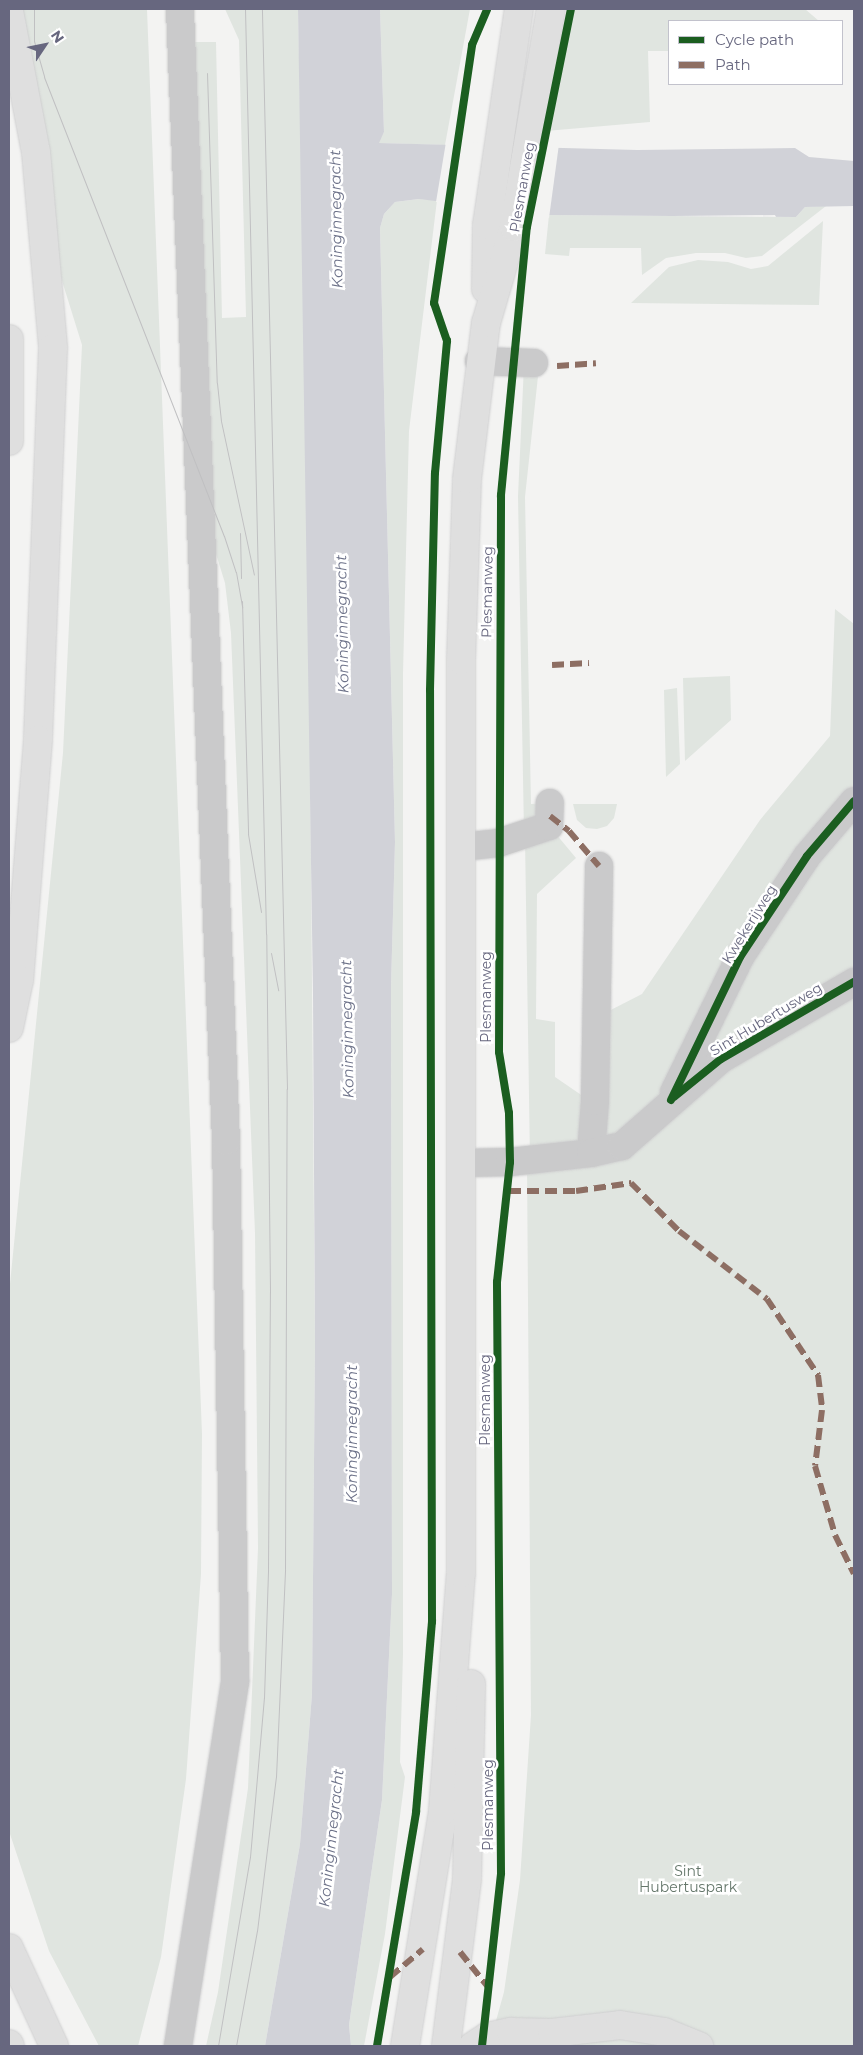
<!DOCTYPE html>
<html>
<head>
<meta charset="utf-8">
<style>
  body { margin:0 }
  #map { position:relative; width:863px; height:2055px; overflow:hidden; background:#f3f3f2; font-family:Montserrat,sans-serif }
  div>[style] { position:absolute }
  .green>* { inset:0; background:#e0e5e0 }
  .water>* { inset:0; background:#d1d2d8 }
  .pier>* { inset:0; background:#f3f3f2 }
  .roads { filter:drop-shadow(0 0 1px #cfcfd0) drop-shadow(0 0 1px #cfcfd0) }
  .minor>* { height:28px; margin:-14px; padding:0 14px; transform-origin:14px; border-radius:14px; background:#cacacb }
  .major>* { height:28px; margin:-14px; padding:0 14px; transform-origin:14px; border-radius:14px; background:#dfdfdf }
  .tram>* { height:1px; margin:-0.5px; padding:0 0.5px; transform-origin:0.5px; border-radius:0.5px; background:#c0c0c2 }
  .quiet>* { height:6px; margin-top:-3px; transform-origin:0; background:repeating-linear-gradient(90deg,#8d6e63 0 12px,transparent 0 18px) }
  .cycleway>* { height:8px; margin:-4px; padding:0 4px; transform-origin:4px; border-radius:4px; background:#1b5e20 }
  span { translate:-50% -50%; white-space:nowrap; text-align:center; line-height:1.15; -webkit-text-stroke:5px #fff; paint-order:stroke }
  .street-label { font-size:14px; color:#67677f }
  .park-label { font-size:14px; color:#65776b }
  .water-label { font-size:15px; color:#6d7289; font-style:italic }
  .frame { position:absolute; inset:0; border:10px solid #67677f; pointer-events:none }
  .legend { position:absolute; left:668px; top:20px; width:175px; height:65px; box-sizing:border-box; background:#fff; border:1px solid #c2c2cc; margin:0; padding:6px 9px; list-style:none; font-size:15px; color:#67677f }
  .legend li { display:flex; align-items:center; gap:10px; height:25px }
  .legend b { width:25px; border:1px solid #c2c2cc }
  .north { position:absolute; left:20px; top:20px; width:50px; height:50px; -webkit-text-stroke:4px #fff; paint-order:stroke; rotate:56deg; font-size:14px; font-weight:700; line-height:20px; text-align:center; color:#67677f }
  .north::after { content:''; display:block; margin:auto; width:18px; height:22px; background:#67677f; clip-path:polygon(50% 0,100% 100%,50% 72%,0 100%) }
</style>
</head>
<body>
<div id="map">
  <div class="green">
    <i style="clip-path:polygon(16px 9px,147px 9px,202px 1434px,201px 1574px,186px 1779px,161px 1957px,138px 2046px,99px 2046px,49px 1951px,9px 1831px,9px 1294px,63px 753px,82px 345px,44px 223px)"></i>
    <i style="clip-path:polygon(225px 9px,298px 9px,308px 499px,315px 1346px,312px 1694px,300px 1844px,265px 2046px,206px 2046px,218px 1992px,248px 1788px,258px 1548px,255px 1233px,231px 633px,225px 583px,212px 541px,193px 42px,216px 42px,222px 318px,246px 317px,239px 40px)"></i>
    <i style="clip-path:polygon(380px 9px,470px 9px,445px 145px,378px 143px,384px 132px)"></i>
    <i style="clip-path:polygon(574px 9px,805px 9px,819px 21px,669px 21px,669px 51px,648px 51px,650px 122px,546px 131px)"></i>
    <i style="clip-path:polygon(419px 199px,437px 200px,409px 431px,403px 674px,403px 1654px,400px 1762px,405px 1777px,385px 1934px,364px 2046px,351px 2046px,349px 2025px,382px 1800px,392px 1594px,391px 986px,395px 842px,380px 228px,384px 214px,395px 202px)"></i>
    <i style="clip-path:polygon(826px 206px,762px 256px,746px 258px,725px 253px,696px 253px,666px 258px,642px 275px,641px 248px,570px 248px,569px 256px,545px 254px,549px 215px,796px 217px,805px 207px)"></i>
    <i style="clip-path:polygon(823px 221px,819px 305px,631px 303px,669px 267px,698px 260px,728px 262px,751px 269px,768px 266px)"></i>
    <i style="clip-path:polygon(524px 365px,539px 367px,525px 497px,531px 804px,549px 803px,524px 834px,518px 496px)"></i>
    <i style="clip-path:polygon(835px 609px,854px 624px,854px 795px,801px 852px,735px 954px,664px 1090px,648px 1115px,621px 1146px,648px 1118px,666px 1090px,739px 957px,812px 861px,854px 813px,854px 2046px,489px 2046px,504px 1992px,520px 1880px,531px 1715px,527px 1164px,591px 1154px,612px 1148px,592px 1152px,599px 1016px,642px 994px,760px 820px,830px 736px)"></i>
    <i style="clip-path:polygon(730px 676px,731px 720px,685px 761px,683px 678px)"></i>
    <i style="clip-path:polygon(677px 688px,680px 764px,666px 777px,664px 690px)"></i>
    <i style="clip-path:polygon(573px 804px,617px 804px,614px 818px,607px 826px,597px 829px,586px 828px,577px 820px)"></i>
    <i style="clip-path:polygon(551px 828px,576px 858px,537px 894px,536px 1019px,555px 1022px,555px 1077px,593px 1103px,590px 1152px,530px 1161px,525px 839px)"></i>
  </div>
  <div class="water">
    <i style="clip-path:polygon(298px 9px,380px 9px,384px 132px,379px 143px,637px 150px,795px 148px,809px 157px,854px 161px,854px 206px,805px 207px,796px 217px,549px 215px,419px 199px,395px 202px,384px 214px,380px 228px,395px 842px,391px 986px,392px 1594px,382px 1800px,349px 2025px,351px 2046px,265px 2046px,300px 1844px,312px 1694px,315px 1346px,313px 994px)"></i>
  </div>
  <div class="pier">
    <i style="clip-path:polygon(446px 142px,559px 144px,549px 218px,436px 202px)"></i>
    <i style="clip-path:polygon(775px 215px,776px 217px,673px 216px)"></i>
  </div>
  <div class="roads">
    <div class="minor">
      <i style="left:479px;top:361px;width:55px;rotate:2.1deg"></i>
      <i style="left:461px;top:847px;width:37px;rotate:-6deg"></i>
      <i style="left:498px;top:843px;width:54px;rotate:-18.4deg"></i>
      <i style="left:549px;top:826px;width:23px;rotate:-88deg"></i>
      <i style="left:674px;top:1092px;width:150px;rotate:-63.9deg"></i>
      <i style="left:740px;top:957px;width:121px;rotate:-56.4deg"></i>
      <i style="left:807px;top:856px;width:72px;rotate:-49.5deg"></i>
      <i style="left:591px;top:1153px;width:52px;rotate:-85.6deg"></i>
      <i style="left:595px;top:1101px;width:235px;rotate:-89deg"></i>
      <i style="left:461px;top:1163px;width:49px;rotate:-1.2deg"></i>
      <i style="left:510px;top:1162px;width:81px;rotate:-6.3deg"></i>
      <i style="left:591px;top:1153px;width:32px;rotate:-13deg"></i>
      <i style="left:622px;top:1146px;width:132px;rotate:-41.3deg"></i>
      <i style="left:721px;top:1059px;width:154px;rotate:-30.1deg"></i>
      <i style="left:178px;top:2046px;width:369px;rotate:-81.1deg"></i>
      <i style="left:235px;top:1681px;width:540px;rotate:-90.95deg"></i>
      <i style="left:226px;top:1141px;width:1133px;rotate:-92.33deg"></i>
    </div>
    <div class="major">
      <i style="left:9px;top:11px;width:144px;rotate:79.2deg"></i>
      <i style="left:36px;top:152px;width:197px;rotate:85deg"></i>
      <i style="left:53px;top:348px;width:392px;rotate:92.2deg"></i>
      <i style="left:38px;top:740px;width:241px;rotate:94.5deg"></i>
      <i style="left:19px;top:980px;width:49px;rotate:101.8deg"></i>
      <i style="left:486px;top:289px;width:64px;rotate:-89.1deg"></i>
      <i style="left:487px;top:225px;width:218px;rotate:-81.6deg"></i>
      <i style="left:9px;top:339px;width:102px;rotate:90deg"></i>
      <i style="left:9px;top:1948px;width:108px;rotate:65.3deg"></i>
      <i style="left:9px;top:2044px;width:2px;rotate:63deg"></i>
      <i style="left:405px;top:2046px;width:238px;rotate:-80.8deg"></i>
      <i style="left:443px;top:1811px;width:239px;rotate:-85.7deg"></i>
      <i style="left:461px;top:1573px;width:913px;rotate:-90deg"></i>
      <i style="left:461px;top:660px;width:181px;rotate:-88.1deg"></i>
      <i style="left:467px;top:479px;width:157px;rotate:-83.1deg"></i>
      <i style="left:486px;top:323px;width:100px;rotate:-73.7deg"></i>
      <i style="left:514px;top:227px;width:221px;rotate:-80.4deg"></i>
      <i style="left:446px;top:2046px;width:168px;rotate:-82.8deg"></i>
      <i style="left:467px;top:1879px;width:195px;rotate:-88.8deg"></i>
      <i style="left:473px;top:2046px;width:17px;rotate:-33deg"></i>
      <i style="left:487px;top:2037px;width:25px;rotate:-12deg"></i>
      <i style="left:511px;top:2032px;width:41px;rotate:1.4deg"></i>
      <i style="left:552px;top:2033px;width:68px;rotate:-6.7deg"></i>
      <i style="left:620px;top:2025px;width:45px;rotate:9deg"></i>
      <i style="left:664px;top:2032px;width:38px;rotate:22deg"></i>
    </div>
  </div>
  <div class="tram">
    <i style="left:34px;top:9px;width:32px;rotate:90deg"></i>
    <i style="left:34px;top:41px;width:37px;rotate:74deg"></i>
    <i style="left:44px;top:77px;width:493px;rotate:68.6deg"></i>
    <i style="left:224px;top:536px;width:38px;rotate:72deg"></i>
    <i style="left:236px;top:572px;width:36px;rotate:80deg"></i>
    <i style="left:207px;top:73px;width:310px;rotate:88.2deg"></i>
    <i style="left:217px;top:383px;width:38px;rotate:84deg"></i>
    <i style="left:221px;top:421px;width:157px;rotate:77.9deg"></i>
    <i style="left:240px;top:533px;width:45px;rotate:88.7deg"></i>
    <i style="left:242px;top:601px;width:233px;rotate:88.5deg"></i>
    <i style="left:248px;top:834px;width:79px;rotate:80.5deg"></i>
    <i style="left:271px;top:953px;width:38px;rotate:79deg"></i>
    <i style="left:218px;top:2046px;width:192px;rotate:-80.4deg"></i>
    <i style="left:250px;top:1857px;width:160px;rotate:-85deg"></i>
    <i style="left:264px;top:1698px;width:129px;rotate:-88.2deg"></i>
    <i style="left:268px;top:1569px;width:277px;rotate:-89.6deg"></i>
    <i style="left:270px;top:1292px;width:358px;rotate:-90.6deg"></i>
    <i style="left:266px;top:934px;width:925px;rotate:-91.3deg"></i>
    <i style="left:236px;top:2046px;width:117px;rotate:-79.7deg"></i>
    <i style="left:257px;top:1931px;width:155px;rotate:-83deg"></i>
    <i style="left:276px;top:1777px;width:208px;rotate:-87.5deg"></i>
    <i style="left:285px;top:1569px;width:480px;rotate:-89.8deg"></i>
    <i style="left:287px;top:1089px;width:1080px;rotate:-91.33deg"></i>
  </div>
  <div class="quiet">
    <i style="left:557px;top:366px;width:39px;rotate:-4deg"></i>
    <i style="left:552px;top:665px;width:37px;rotate:-3deg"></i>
    <i style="left:550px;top:816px;width:24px;rotate:38deg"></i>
    <i style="left:569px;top:831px;width:46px;rotate:49.4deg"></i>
    <i style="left:509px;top:1191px;width:67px"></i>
    <i style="left:576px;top:1191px;width:56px;rotate:-8.3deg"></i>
    <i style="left:631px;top:1183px;width:68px;rotate:45deg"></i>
    <i style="left:679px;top:1231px;width:111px;rotate:37.7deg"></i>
    <i style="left:767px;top:1299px;width:92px;rotate:56.1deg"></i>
    <i style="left:818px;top:1375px;width:35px;rotate:83deg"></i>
    <i style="left:822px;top:1410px;width:56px;rotate:97.1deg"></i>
    <i style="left:815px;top:1466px;width:72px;rotate:73.8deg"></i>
    <i style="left:835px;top:1535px;width:43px;rotate:64deg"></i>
    <i style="left:460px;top:1952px;width:45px;rotate:51.3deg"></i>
    <i style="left:390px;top:1977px;width:43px;rotate:-40.3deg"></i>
  </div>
  <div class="cycleway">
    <i style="left:674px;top:1097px;width:60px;rotate:-39deg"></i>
    <i style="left:721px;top:1059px;width:154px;rotate:-30.1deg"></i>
    <i style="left:671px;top:1100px;width:159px;rotate:-64.2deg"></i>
    <i style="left:740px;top:957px;width:121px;rotate:-56.4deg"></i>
    <i style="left:807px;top:856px;width:72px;rotate:-49.5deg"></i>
    <i style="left:377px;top:2046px;width:237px;rotate:-80.5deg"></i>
    <i style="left:416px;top:1812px;width:191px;rotate:-85.2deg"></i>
    <i style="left:432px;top:1622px;width:932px;rotate:-90.12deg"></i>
    <i style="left:430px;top:690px;width:217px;rotate:-88.7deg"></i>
    <i style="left:435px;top:473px;width:133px;rotate:-84.8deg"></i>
    <i style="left:447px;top:341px;width:40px;rotate:-108.9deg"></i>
    <i style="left:434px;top:303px;width:261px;rotate:-81.6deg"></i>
    <i style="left:472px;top:45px;width:39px;rotate:-67deg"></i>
    <i style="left:482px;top:2046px;width:174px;rotate:-83.7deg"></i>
    <i style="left:501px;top:1873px;width:591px;rotate:-90.39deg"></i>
    <i style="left:497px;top:1282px;width:121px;rotate:-83.8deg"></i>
    <i style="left:510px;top:1162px;width:49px;rotate:-91.2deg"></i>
    <i style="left:509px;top:1113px;width:62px;rotate:-99.3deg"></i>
    <i style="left:499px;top:1052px;width:557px;rotate:-89.79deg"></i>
    <i style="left:501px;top:495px;width:269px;rotate:-84.5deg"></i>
    <i style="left:527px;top:227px;width:222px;rotate:-78.6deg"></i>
  </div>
  <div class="street-label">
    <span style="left:522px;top:187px;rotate:-80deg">Plesmanweg</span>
    <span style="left:487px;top:592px;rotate:-89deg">Plesmanweg</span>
    <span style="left:749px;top:924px;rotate:-58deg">Kwekerijweg</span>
    <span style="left:486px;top:997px;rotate:-90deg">Plesmanweg</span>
    <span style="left:766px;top:1019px;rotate:-31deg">Sint Hubertusweg</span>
    <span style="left:485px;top:1400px;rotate:-90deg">Plesmanweg</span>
    <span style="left:488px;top:1805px;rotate:-90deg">Plesmanweg</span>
  </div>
  <div class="park-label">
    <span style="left:688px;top:1879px">Sint<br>Hubertuspark</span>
  </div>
  <div class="water-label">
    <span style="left:336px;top:219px;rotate:-91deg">Koninginnegracht</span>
    <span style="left:342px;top:624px;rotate:-91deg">Koninginnegracht</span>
    <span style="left:347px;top:1029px;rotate:-91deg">Koninginnegracht</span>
    <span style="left:352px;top:1434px;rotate:-90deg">Koninginnegracht</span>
    <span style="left:331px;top:1838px;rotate:-84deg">Koninginnegracht</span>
  </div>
  <div class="frame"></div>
  <ul class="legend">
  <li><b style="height:6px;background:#1b5e20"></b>Cycle path</li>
  <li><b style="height:6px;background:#8d6e63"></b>Path</li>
  </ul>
  <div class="north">N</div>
</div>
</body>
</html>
